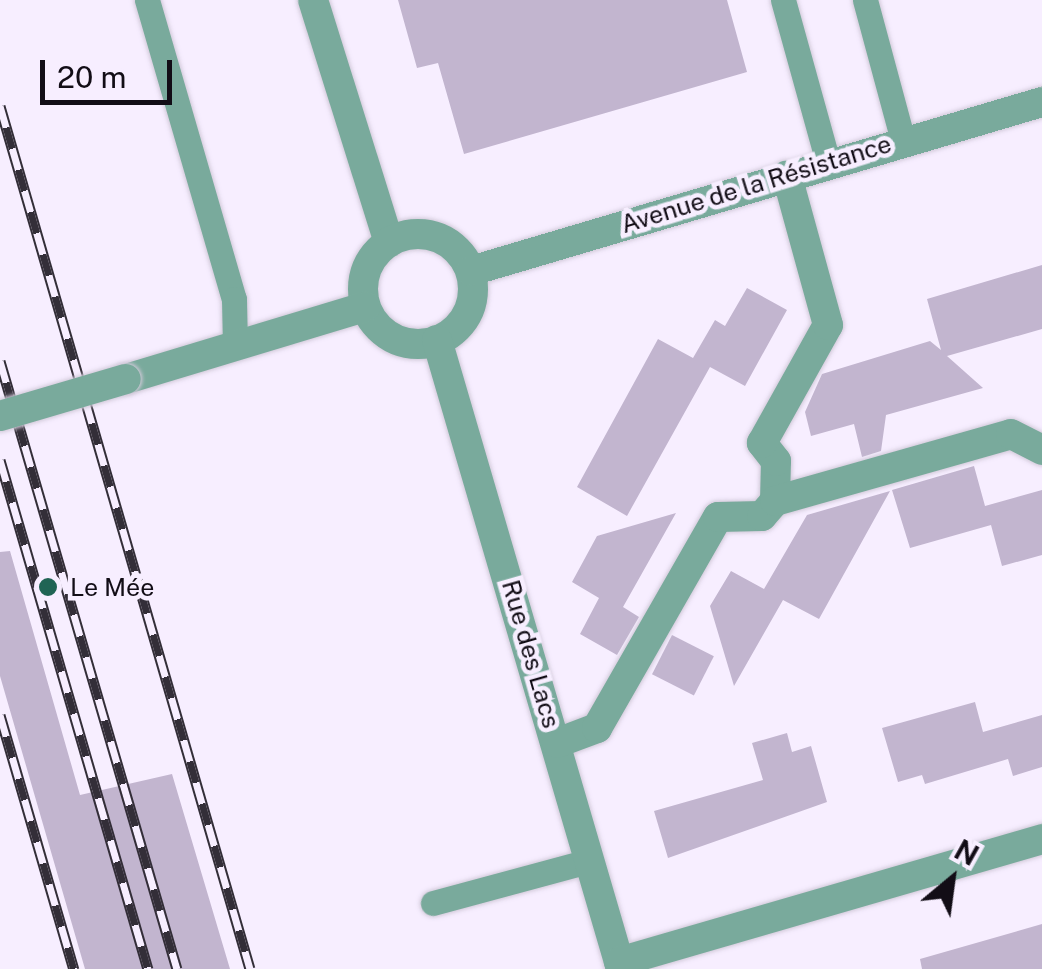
<!DOCTYPE html>
<html>
<head>
<meta charset="utf-8">
<style>
  body { margin:0 }
  #map { position:relative; width:1042px; height:969px; overflow:hidden; background:#f7eeff; font-family:"Public Sans",sans-serif }
  div>[style] { position:absolute }
  .building>* { inset:0; background:#c2b5cf; transform-origin:0 0 }
  .roads { filter:drop-shadow(0 0 2px #d2cada) drop-shadow(0 0 2px #d2cada) }
  .lane>* { height:25px; margin:-12.5px; padding:0 12.5px; transform-origin:12.5px; border-radius:12.5px; background:#79aa9c }
  .street>* { height:30px; margin:-15px; padding:0 15px; transform-origin:15px; border-radius:15px; background:#79aa9c }
  .street>.ring { margin:-15px; padding:0; box-sizing:content-box; background:none; border:30px solid #79aa9c; border-radius:50% }
  .rail>* { height:11px; margin-top:-5.5px; transform-origin:0; background:repeating-linear-gradient(90deg,#f7eeff 0 22px,#332e38 0 44px); box-sizing:border-box; border-block:2px solid #332e38 }
  .bridges { filter:drop-shadow(0 0 2px #d2cada) drop-shadow(0 0 2px #d2cada) }
  .street-bridge>* { height:30px; margin:-15px; padding:0 15px; transform-origin:15px; border-radius:15px; background:#79aa9c }
  .dots>* { width:28px; height:28px; translate:-50% -50%; box-sizing:border-box; border:5px solid #f7eeff; border-radius:50% }
  span { translate:-50% -50%; white-space:nowrap; text-align:center; line-height:1.15; -webkit-text-stroke:9px #f7eeff; paint-order:stroke }
  .street-label { font-size:25px; color:#120d16 }
  .poi-label { font-size:25px; color:#120d16 }
  .left { translate:0 -50%; text-align:left }
  .north { position:absolute; left:902px; top:829px; width:100px; height:100px; -webkit-text-stroke:8px #f7eeff; paint-order:stroke; rotate:29deg; font-size:28px; font-weight:700; line-height:40px; text-align:center; color:#120d16 }
  .north::after { content:''; display:block; margin:auto; width:35px; height:45px; background:#120d16; clip-path:polygon(50% 0,100% 100%,50% 72%,0 100%) }
  .scale { position:absolute; left:40px; top:60px; width:132px; height:45px; box-sizing:border-box; border:5px solid #120d16; border-top:0; padding-left:12px; font-size:30px; line-height:35px; white-space:nowrap; color:#120d16; -webkit-text-stroke:8px #f7eeff; paint-order:stroke }
</style>
</head>
<body>
<div id="map">
  <div class="building">
    <i style="clip-path:polygon(398px 0,727px 0,747px 72px,464px 154px,438px 63px,417px 68px)"></i>
    <i style="clip-path:polygon(1042px 265px,1042px 329px,947px 356px,983px 388px,886px 415px,881px 451px,862px 457px,854px 424px,811px 436px,805px 412px,822px 374px,930px 341px,941px 350px,927px 299px)"></i>
    <i style="clip-path:polygon(747px 288px,787px 310px,745px 386px,710px 367px,627px 516px,577px 487px,658px 339px,693px 358px,715px 320px,725px 326px)"></i>
    <i style="clip-path:polygon(974px 466px,985px 506px,1042px 490px,1042px 555px,1002px 566px,991px 525px,910px 548px,892px 490px)"></i>
    <i style="clip-path:polygon(890px 491px,819px 619px,783px 600px,734px 686px,710px 606px,731px 571px,764px 589px,807px 515px)"></i>
    <i style="clip-path:polygon(676px 513px,623px 607px,639px 617px,617px 655px,580px 634px,599px 598px,572px 582px,597px 536px)"></i>
    <i style="clip-path:polygon(10px 551px,80px 795px,172px 774px,230px 969px,85px 969px,0 676px,0 552px)"></i>
    <i style="left:672px;top:635px;width:47px;height:44px;rotate:27deg"></i>
    <i style="clip-path:polygon(975px 702px,983px 732px,1042px 715px,1042px 767px,1013px 776px,1008px 759px,925px 784px,922px 775px,898px 782px,882px 728px)"></i>
    <i style="clip-path:polygon(787px 733px,792px 752px,811px 746px,827px 802px,668px 858px,654px 811px,763px 780px,752px 743px)"></i>
    <i style="clip-path:polygon(1042px 924px,1042px 969px,922px 969px,920px 959px)"></i>
  </div>
  <div class="roads">
    <div class="lane">
      <i style="left:147px;top:0;width:311px;rotate:73.8deg"></i>
      <i style="left:234px;top:299px;width:48px;rotate:88.8deg"></i>
      <i style="left:783px;top:0;width:168px;rotate:74.5deg"></i>
      <i style="left:865px;top:0;width:146px;rotate:74.9deg"></i>
      <i style="left:433px;top:903px;width:162px;rotate:-15.1deg"></i>
    </div>
    <div class="street">
      <i style="left:313px;top:0;width:254px;rotate:72.6deg"></i>
      <i class="ring" style="left:363px;top:234px;width:80px;height:80px"></i>
      <i style="left:471px;top:271px;width:595px;rotate:-16.49deg"></i>
      <i style="left:437px;top:340px;width:655px;rotate:73.69deg"></i>
      <i style="left:126px;top:379px;width:250px;rotate:-16.8deg"></i>
      <i style="left:775px;top:501px;width:40px;rotate:-88.6deg"></i>
      <i style="left:776px;top:461px;width:23px;rotate:-128deg"></i>
      <i style="left:762px;top:443px;width:135px;rotate:-60.8deg"></i>
      <i style="left:828px;top:325px;width:155px;rotate:-105.4deg"></i>
      <i style="left:557px;top:743px;width:43px;rotate:-20.6deg"></i>
      <i style="left:597px;top:728px;width:243px;rotate:-60.2deg"></i>
      <i style="left:718px;top:517px;width:44px;rotate:-1.3deg"></i>
      <i style="left:762px;top:516px;width:20px;rotate:-49deg"></i>
      <i style="left:775px;top:501px;width:245px;rotate:-15.8deg"></i>
      <i style="left:1011px;top:434px;width:35px;rotate:27deg"></i>
      <i style="left:619px;top:962px;width:441px;rotate:-16.2deg"></i>
    </div>
  </div>
  <div class="rail">
    <i style="left:0;top:106px;width:898px;rotate:73.84deg"></i>
    <i style="left:0;top:361px;width:633px;rotate:73.77deg"></i>
    <i style="left:0;top:460px;width:530px;rotate:73.79deg"></i>
    <i style="left:0;top:715px;width:265px;rotate:73.8deg"></i>
  </div>
  <div class="bridges">
    <div class="street-bridge">
      <i style="left:0;top:416px;width:131px;rotate:-16.4deg"></i>
    </div>
  </div>
  <div class="dots">
    <i style="left:48px;top:587px;background:#206454"></i>
  </div>
  <div class="street-label">
    <span style="left:756px;top:184px;rotate:-17deg">Avenue de la Résistance</span>
    <span style="left:531px;top:654px;rotate:74deg">Rue des Lacs</span>
  </div>
  <div class="poi-label">
    <span class="left" style="left:70px;top:587px">Le Mée</span>
  </div>
  <div class="north">N</div>
  <div class="scale">20 m</div>
</div>
</body>
</html>
